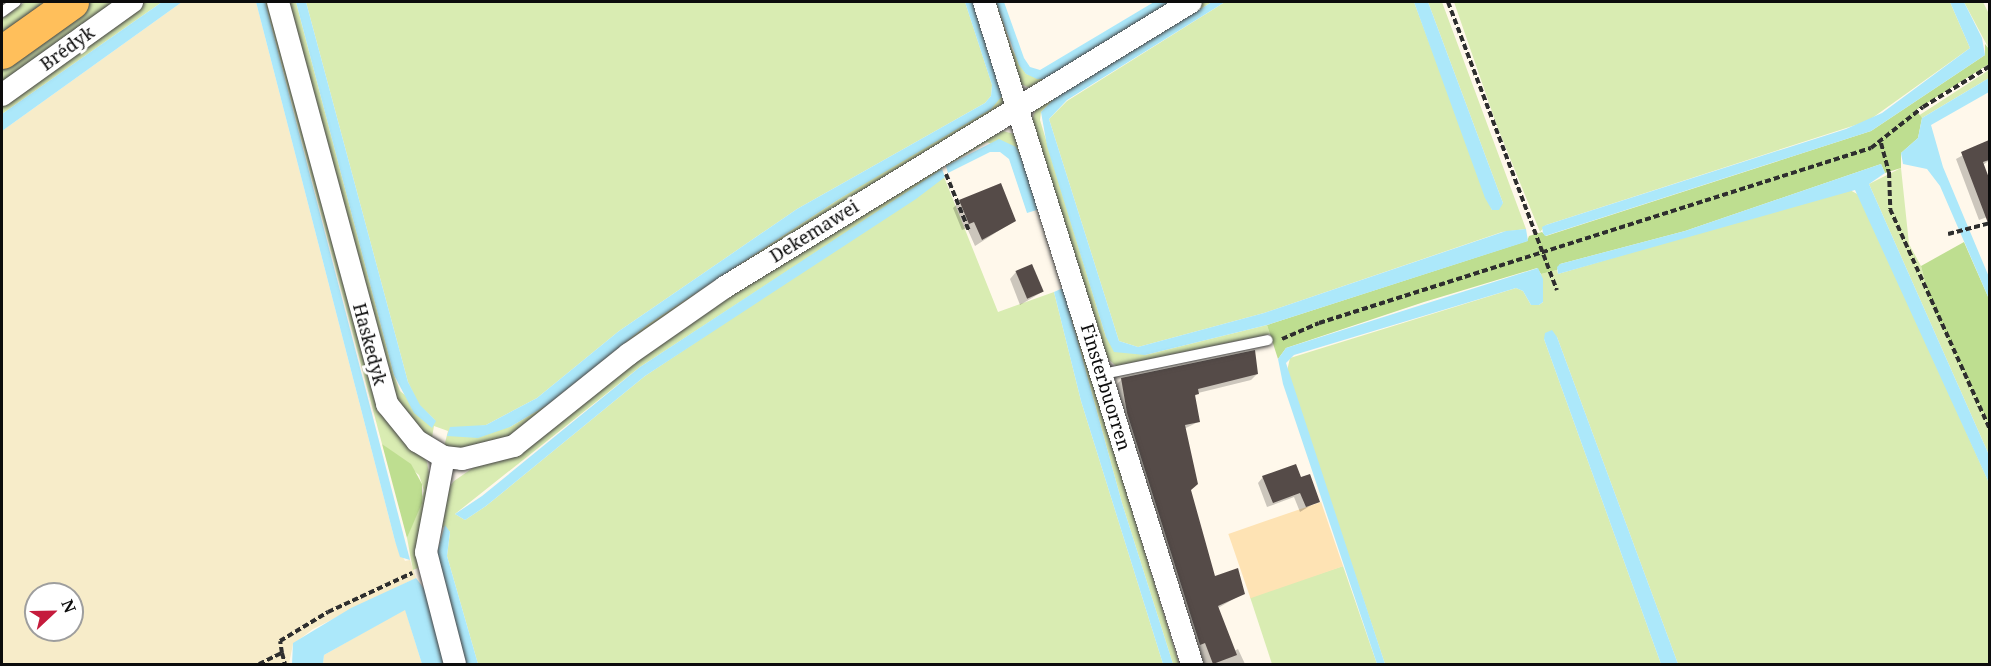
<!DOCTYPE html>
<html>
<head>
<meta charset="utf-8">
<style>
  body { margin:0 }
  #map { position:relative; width:1991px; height:666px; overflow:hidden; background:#fff8eb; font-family:"Noto Serif",serif }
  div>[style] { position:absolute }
  .farmland>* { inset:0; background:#f7ecc9 }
  .green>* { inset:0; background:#d9ecb2 }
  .forest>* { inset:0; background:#bede90 }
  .sand>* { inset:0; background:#fee3b4; transform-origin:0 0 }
  .water>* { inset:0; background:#ace8fa }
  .shadow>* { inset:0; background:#0003 }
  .building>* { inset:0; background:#554b48; transform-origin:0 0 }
  .path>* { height:4px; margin-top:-2px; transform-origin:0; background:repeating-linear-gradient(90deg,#2e2e2e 0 6px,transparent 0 9px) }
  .roads { filter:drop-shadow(0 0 2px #3f3f3f) drop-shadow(0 0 2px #3f3f3f) }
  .lane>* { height:10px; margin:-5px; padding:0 5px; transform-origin:5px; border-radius:5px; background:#fff }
  .street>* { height:22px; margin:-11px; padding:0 11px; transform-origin:11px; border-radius:11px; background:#fff }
  .primary>* { height:33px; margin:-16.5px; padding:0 16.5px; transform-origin:16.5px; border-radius:16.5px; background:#ffbf5b }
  span { translate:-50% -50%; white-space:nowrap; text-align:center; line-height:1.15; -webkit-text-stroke:6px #fff; paint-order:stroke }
  .street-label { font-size:18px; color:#0c0c0c }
  .frame { position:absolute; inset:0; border:3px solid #0c0c0c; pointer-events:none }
  .north { position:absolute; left:24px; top:582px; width:60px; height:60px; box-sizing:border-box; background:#fff; border:2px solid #9e9e9e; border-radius:50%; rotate:68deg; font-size:16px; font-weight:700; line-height:24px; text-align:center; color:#0c0c0c }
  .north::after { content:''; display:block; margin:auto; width:21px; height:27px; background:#c51b3c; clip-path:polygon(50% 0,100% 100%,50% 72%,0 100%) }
</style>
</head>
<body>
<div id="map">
  <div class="farmland">
    <i style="clip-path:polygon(evenodd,182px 2px,256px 2px,395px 541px,405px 561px,410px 560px,416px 578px,313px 629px,293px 644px,289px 664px,2px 664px,2px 131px,182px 2px,36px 594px,72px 594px,72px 630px,36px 630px,36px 594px)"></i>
    <i style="clip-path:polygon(405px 609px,422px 664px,323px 664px,324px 655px)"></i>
  </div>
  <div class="green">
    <i style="clip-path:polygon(25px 2px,53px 2px,2px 39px,2px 19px)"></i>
    <i style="clip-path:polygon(91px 2px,120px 2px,2px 87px,2px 66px)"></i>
    <i style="clip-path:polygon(144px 2px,162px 2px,2px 114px,2px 104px)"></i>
    <i style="clip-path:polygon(265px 2px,272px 2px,380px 403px,427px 462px,431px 486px,423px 566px,413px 570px,407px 538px,424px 491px,422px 484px,419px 475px,382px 444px)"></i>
    <i style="clip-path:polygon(284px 2px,296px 2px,394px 375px,400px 391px,436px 421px,419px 405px,408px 382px,306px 2px,965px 2px,992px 85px,991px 96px,985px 103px,797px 209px,619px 331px,537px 398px,486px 425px,448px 431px,510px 427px,547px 405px,647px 325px,839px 199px,1002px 96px,1009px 100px,532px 427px,476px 451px,444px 447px,448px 431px,434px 426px,431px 443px,393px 403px)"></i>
    <i style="clip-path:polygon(990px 2px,996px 2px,1012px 49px,1026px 74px,1048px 79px,1032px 89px,1019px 83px)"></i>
    <i style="clip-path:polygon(1199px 2px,1212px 2px,1056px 97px,1041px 112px,1040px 120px,1106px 337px,1145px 355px,1267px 325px,1270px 334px,1116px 366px,1104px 355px,1032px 121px,1036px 108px)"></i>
    <i style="clip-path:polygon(1225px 2px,1414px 2px,1492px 210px,1503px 203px,1428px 2px,1442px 2px,1526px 229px,1502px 232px,1264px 313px,1138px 347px,1119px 341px,1049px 119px,1067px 101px)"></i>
    <i style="clip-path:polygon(1454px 2px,1950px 2px,1970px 48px,1868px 121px,1546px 225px,1540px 232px,1497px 126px)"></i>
    <i style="clip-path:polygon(1964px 2px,1983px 2px,1989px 14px,1989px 49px)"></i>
    <i style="clip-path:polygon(1989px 70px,1989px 78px,1922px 118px,1918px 116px)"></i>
    <i style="clip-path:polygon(1003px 131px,1014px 134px,1021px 157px,987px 142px,946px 166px,943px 161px)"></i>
    <i style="clip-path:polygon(939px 163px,942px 169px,918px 186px,640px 367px,455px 514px,465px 520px,486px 506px,645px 376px,944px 177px,998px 312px,1054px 292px,1081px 401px,1163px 664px,478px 664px,447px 556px,450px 532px,442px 526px,444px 494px,454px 481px,664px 336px)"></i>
    <i style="clip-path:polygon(1901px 168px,1909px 244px,1921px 266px,1930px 302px,1989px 424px,1989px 455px,1869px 184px)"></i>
    <i style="clip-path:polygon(1848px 189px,1861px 196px,1989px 483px,1989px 664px,1678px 664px,1557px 337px,1544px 339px,1661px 664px,1385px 664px,1287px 371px,1290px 358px,1516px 288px,1523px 291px,1531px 305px,1539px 305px,1543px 302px,1541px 274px,1557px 270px,1558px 274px)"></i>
    <i style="clip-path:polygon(1063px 288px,1089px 369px,1179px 664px,1173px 664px,1122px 503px)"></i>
    <i style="clip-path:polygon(1343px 566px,1377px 664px,1272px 664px,1250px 597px)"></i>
  </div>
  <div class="forest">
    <i style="clip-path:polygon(1985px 44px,1989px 49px,1989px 64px,1916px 110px,1922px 118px,1918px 138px,1901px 153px,1901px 168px,1885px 173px,1881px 164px,1685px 231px,1560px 264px,1557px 270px,1541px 274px,1537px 268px,1424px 302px,1286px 348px,1278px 359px,1267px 325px,1527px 241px,1529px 236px,1542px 232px,1546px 236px,1871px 131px,1985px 55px)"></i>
    <i style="clip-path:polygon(1964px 242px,1989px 299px,1989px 424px,1930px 302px,1921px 266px)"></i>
    <i style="clip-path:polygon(382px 444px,411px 464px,422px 484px,422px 503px,407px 538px)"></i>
  </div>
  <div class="sand">
    <i style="left:1321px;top:502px;width:68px;height:98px;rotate:71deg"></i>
  </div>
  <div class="water">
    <i style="clip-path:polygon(162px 2px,182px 2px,2px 131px,2px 114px)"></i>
    <i style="clip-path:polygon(256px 2px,265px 2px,410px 560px,400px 557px,395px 541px)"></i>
    <i style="clip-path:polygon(296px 2px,306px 2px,408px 382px,420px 405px,436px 421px,432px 428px,414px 413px,394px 375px)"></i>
    <i style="clip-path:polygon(965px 2px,974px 2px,1002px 96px,991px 109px,839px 199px,647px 325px,547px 405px,510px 427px,478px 438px,447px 436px,450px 427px,486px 425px,537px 398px,619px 331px,797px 209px,985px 103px,991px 96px,992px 85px)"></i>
    <i style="clip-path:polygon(996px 2px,1004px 2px,1024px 58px,1030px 67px,1040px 70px,1154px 2px,1170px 2px,1048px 79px,1037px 79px,1026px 74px,1019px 65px)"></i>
    <i style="clip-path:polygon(1212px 2px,1225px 2px,1067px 100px,1049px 119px,1119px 341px,1138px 347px,1264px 313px,1506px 231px,1526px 229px,1528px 241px,1267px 325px,1145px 355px,1114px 352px,1106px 337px,1047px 146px,1041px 112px,1056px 97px)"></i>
    <i style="clip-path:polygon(1414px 2px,1428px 2px,1503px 203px,1499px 210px,1492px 210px,1485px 198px)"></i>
    <i style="clip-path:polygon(1950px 2px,1964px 2px,1982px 38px,1985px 55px,1871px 131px,1545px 236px,1543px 233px,1542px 227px,1546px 225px,1846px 129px,1882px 113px,1970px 48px)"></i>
    <i style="clip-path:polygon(1989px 78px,1989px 92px,1931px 125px,1943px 167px,1989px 277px,1989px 299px,1940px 186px,1927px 169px,1903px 164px,1901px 153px,1918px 138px,1922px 118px)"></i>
    <i style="clip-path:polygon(999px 139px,1016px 147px,1021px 157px,1040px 209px,1027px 213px,1009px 159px,1000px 152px,990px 152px,948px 173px,946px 166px)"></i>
    <i style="clip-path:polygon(1881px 164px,1885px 173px,1869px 184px,1989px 455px,1989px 483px,1855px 190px,1558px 274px,1557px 267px,1560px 264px,1685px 231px)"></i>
    <i style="clip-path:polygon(942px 169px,945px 177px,916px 199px,645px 376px,486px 506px,465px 520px,455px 514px,482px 496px,640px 367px)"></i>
    <i style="clip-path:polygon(1538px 268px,1543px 279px,1543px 302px,1539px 305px,1531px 305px,1523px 291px,1516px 288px,1294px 355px,1286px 363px,1385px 664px,1377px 664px,1283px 384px,1278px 359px,1286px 348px)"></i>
    <i style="clip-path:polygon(1063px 288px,1122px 503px,1173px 664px,1163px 664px,1081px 401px,1054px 292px)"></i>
    <i style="clip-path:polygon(1552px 330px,1557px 337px,1678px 664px,1661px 664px,1544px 339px,1545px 333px)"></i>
    <i style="clip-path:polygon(445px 525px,450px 532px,447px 556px,478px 664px,465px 664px,436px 556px)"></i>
    <i style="clip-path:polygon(416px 578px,425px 590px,444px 664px,422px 664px,405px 610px,324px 655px,323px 664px,292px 664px,293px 643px,351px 608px)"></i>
  </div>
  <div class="shadow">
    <i style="clip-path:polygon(1985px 143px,1990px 160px,1983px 165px,1990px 183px,1990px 216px,1979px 220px,1956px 159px)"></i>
    <i style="clip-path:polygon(960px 201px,1014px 221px,975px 246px,967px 228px,962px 230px,953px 208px)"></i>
    <i style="clip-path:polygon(1016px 272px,1042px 292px,1020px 305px,1010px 279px)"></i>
    <i style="clip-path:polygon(1257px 374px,1251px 380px,1198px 393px,1194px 397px,1198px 422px,1184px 429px,1189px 491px,1214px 577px,1244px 593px,1218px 608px,1234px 651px,1238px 649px,1245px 664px,1200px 664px,1116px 385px,1122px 379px)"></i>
    <i style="clip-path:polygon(1263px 477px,1300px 479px,1318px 501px,1300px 512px,1294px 497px,1267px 507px,1258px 483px)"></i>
  </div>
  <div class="building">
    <i style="clip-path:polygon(1989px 140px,1989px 160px,1983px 162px,1989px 178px,1988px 223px,1961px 152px)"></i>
    <i style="clip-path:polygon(1001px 183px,1016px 221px,982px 240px,974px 222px,969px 224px,959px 200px)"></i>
    <i style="left:1032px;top:264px;width:30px;height:18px;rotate:67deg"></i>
    <i style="clip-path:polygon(1255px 350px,1258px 374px,1198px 389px,1199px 394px,1195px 395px,1200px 422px,1185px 425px,1198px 484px,1191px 490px,1215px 576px,1238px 568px,1245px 594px,1218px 606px,1237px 655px,1213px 664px,1205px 643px,1200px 645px,1127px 413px,1121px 378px)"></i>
    <i style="clip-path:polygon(1296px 464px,1301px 477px,1310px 474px,1320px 502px,1306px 507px,1300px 493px,1273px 503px,1262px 476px)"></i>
  </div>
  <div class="path">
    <i style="left:1448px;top:2px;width:308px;rotate:69.3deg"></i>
    <i style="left:1881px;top:143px;width:30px;rotate:75deg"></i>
    <i style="left:1889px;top:172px;width:37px;rotate:88deg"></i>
    <i style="left:1890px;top:209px;width:242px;rotate:65.6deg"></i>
    <i style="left:946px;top:174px;width:61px;rotate:68deg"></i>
    <i style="left:1948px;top:234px;width:43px;rotate:-14.7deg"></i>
    <i style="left:1282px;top:339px;width:40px;rotate:-23.4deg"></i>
    <i style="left:1319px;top:323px;width:579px;rotate:-17.59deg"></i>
    <i style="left:1871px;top:148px;width:66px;rotate:-38.3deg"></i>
    <i style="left:1923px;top:107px;width:79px;rotate:-31.5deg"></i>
    <i style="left:282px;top:653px;width:11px;rotate:75deg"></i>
    <i style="left:259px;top:664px;width:25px;rotate:-26deg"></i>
    <i style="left:282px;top:653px;width:12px;rotate:-99deg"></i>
    <i style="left:280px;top:641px;width:56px;rotate:-31.1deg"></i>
    <i style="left:328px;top:612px;width:93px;rotate:-24.9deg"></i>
  </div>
  <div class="roads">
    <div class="lane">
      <i style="left:2px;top:12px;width:17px;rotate:-36deg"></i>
      <i style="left:1103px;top:374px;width:168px;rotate:-11.6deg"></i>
    </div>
    <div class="street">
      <i style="left:278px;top:2px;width:417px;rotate:74.8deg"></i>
      <i style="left:387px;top:404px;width:48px;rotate:51deg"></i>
      <i style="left:417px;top:441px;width:31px;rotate:31deg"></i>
      <i style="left:444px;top:457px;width:18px;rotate:6deg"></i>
      <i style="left:462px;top:459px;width:54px;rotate:-14deg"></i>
      <i style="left:514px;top:446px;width:147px;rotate:-38.7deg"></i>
      <i style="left:629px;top:354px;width:117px;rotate:-34.9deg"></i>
      <i style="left:725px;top:287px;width:546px;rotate:-31.45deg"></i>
      <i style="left:984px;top:2px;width:694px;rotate:72.56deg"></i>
      <i style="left:2px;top:95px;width:160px;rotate:-35.6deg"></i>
      <i style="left:444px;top:457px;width:97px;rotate:100.7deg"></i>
      <i style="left:426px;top:552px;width:116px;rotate:75.5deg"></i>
    </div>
    <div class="primary">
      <i style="left:2px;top:52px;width:86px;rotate:-35.5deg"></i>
    </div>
  </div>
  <div class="street-label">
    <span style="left:67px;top:48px;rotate:-36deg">Brédyk</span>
    <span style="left:814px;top:231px;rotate:-32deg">Dekemawei</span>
    <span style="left:370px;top:344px;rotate:75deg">Haskedyk</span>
    <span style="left:1106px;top:387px;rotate:73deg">Finsterbuorren</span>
  </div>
  <div class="frame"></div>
  <div class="north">N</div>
</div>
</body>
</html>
